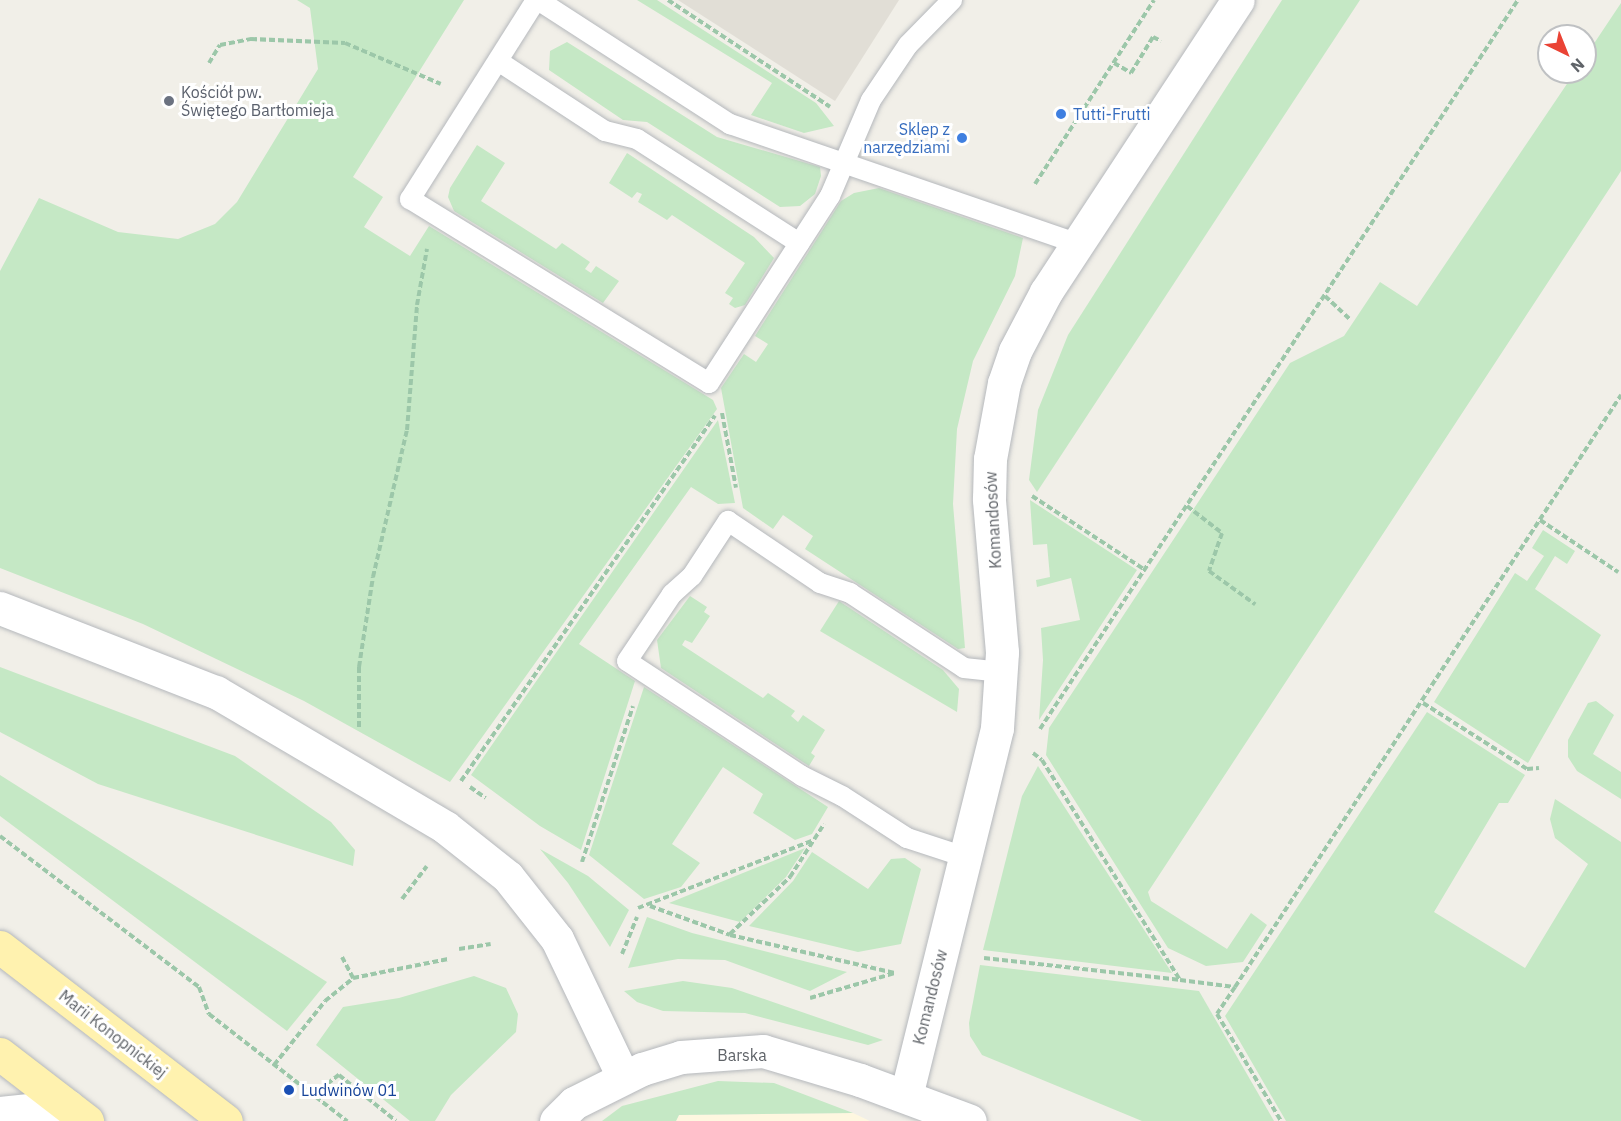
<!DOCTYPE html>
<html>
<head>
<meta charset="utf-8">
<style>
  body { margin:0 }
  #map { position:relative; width:1621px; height:1121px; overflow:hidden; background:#f1efe8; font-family:"IBM Plex Sans",sans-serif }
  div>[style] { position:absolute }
  .commercial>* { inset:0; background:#fef7e0 }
  .education>* { inset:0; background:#e1ded6 }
  .green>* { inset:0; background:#c5e8c5 }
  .path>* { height:4px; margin-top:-2px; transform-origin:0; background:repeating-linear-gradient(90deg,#9cc7a9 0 6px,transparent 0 9px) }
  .roads { filter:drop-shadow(0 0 2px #b5b8bc) drop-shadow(0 0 2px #b5b8bc) }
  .lane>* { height:20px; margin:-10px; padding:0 10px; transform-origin:10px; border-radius:10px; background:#fff }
  .street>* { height:33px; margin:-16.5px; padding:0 16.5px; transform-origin:16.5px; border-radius:16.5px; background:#fff }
  .primary>* { height:33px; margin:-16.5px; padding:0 16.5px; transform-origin:16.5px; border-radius:16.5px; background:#fff2af }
  .dots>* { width:16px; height:16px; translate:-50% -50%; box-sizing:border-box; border:3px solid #fff; border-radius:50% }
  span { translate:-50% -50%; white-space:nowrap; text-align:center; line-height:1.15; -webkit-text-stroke:6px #fff; paint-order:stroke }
  .worship-label { font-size:16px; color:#5b616d }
  .left { translate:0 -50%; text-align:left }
  .shop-label { font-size:16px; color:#366cbe }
  .right { translate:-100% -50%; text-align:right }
  .street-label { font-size:16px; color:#5f6368 }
  .transit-label { font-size:16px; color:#164399 }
  .north { position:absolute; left:1537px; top:24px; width:60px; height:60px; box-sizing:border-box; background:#fff; border:2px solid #bfc1c3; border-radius:50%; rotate:137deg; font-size:16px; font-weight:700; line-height:24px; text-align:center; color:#5f6368 }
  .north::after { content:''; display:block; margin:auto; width:21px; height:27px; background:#ea4335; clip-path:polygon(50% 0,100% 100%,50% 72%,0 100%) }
</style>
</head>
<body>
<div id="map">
  <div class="commercial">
    <i style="clip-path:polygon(853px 1113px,870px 1121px,676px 1121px,679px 1115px)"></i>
  </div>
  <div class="education">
    <i style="clip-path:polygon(678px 0,899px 0,835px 101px)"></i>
  </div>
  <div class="green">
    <i style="clip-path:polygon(297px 0,464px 0,353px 177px,383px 197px,364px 227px,410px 256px,429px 226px,713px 400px,717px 409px,450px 782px,304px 701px,143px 624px,0 568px,0 271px,39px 198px,118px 232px,178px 239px,215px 224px,237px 202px,318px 69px,310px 8px)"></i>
    <i style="clip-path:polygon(637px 0,657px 0,816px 103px,834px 126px,804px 133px,751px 115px,772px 83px)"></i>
    <i style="clip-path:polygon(1282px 0,1360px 0,1037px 492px,1029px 480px,1038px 410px,1068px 335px)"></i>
    <i style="clip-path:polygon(1621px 3px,1621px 171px,1148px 892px,1151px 901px,1227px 949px,1251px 913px,1267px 925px,1243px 962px,1206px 966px,1168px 948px,1046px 755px,1049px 728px,1290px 363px,1344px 336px,1380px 282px,1417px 306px,1575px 72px,1585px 72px,1585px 57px)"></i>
    <i style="clip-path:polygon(567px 42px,717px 137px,820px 167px,821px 176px,815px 194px,800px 206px,780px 207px,647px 122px,623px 120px,549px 70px,550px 51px)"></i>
    <i style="clip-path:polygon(477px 145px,505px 163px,481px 201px,556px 249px,562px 243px,590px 262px,585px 269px,591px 273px,596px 266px,619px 281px,603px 303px,454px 211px,448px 197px,450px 188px)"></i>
    <i style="clip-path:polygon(627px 153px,754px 237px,774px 258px,745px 305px,735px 308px,729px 304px,733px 298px,725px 293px,745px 263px,672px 215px,667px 220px,638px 202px,642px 194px,637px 192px,632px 198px,609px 183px)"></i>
    <i style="clip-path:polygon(879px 188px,1023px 238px,1015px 276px,973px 361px,957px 429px,953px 504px,965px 648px,958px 649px,805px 549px,813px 536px,783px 515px,773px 529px,743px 508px,721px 388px,744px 354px,756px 362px,768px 344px,755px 336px,841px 201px,854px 193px)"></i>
    <i style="clip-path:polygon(718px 420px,735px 503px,718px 504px,691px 487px,579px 644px,635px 681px,581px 850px,540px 826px,471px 775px)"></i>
    <i style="clip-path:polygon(1030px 500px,1137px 570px,1039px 720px,1043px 660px,1041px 628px,1080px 620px,1071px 578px,1037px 587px,1036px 580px,1050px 577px,1047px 544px,1033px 545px)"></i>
    <i style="clip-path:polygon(1543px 530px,1575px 551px,1567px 564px,1555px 556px,1535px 589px,1601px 635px,1528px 763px,1434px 702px,1515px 573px,1527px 581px,1544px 556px,1532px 548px)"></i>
    <i style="clip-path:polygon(690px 596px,707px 607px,704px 612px,710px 616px,692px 643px,685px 640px,682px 645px,763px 698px,768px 693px,795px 711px,791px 716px,798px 722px,803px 715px,825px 730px,811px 753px,815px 756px,809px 766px,661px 668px,657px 640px)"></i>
    <i style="clip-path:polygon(839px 601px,943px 670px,959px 689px,957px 712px,820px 631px)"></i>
    <i style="clip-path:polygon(0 667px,235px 756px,331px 822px,355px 850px,353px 866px,98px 784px,0 732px)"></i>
    <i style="clip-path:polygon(644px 687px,828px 807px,812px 834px,795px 840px,753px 813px,763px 794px,723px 767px,672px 844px,700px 863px,681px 887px,644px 899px,589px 855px)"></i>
    <i style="clip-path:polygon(1596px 701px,1614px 715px,1593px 754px,1621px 772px,1621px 799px,1577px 771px,1568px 757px,1568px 740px,1588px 703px)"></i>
    <i style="clip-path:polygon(1427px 712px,1525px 775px,1508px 803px,1499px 803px,1434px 912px,1525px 968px,1588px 864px,1555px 838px,1550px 819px,1555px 799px,1621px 842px,1621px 1121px,1286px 1121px,1225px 1016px)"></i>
    <i style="clip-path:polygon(1038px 766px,1172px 973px,983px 950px,1022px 796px)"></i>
    <i style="clip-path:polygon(0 775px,327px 982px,287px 1031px,0 816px)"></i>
    <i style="clip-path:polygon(805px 848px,786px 877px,740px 922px,669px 903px)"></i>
    <i style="clip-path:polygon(540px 849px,588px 876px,629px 910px,610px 947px,568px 883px)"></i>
    <i style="clip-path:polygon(812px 852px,868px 889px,891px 859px,905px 858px,921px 869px,901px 944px,858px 952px,749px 926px,793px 881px)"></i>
    <i style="clip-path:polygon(647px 917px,692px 933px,847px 972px,810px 991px,725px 960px,678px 959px,628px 968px)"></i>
    <i style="clip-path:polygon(980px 965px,1199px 991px,1274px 1121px,1142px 1121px,982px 1055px,970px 1036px,969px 1023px)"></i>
    <i style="clip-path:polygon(474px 976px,506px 988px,518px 1014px,516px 1032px,451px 1095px,435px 1121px,410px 1121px,316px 1045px,343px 1007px,399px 998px)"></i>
    <i style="clip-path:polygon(683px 981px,732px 988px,883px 1040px,868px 1045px,745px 1013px,663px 1011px,637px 1002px,624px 991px)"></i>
    <i style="clip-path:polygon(718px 1081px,774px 1083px,853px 1113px,679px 1115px,676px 1121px,602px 1121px,622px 1106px)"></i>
  </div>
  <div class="path">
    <i style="left:668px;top:0;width:194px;rotate:33.4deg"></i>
    <i style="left:209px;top:63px;width:21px;rotate:-59deg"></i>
    <i style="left:220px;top:45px;width:32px;rotate:-11deg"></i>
    <i style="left:251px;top:39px;width:94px;rotate:2.4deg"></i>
    <i style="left:345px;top:43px;width:104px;rotate:23.1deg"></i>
    <i style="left:1114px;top:63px;width:20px;rotate:30deg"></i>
    <i style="left:1131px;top:73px;width:42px;rotate:-58.6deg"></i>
    <i style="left:1153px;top:37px;width:9px;rotate:27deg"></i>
    <i style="left:1035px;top:184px;width:219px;rotate:-57.1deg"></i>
    <i style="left:1325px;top:296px;width:34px;rotate:43deg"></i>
    <i style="left:722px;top:413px;width:76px;rotate:79.4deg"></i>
    <i style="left:1032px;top:496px;width:135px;rotate:33.2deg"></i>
    <i style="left:1187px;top:506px;width:44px;rotate:37.6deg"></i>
    <i style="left:1222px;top:533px;width:40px;rotate:108.9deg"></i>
    <i style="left:1209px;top:571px;width:57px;rotate:35.7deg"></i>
    <i style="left:1540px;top:520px;width:94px;rotate:33.7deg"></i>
    <i style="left:1423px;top:703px;width:123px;rotate:32.4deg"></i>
    <i style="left:1527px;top:769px;width:12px;rotate:-5deg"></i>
    <i style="left:359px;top:727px;width:60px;rotate:-90deg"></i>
    <i style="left:359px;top:667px;width:91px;rotate:-81.2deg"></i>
    <i style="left:373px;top:577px;width:151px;rotate:-77deg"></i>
    <i style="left:407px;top:430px;width:125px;rotate:-85.4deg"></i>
    <i style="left:417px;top:305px;width:57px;rotate:-79.9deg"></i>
    <i style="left:1040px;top:729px;width:872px;rotate:-56.75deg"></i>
    <i style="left:1033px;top:753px;width:11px;rotate:38deg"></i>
    <i style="left:1042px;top:760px;width:260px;rotate:57.9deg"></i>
    <i style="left:1180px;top:980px;width:55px;rotate:7.3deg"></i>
    <i style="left:1235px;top:987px;width:707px;rotate:-56.89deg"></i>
    <i style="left:461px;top:781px;width:445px;rotate:-55.2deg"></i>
    <i style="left:470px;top:787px;width:19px;rotate:35deg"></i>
    <i style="left:0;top:836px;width:250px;rotate:37.2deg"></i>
    <i style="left:199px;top:987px;width:29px;rotate:70deg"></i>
    <i style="left:209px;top:1014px;width:175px;rotate:37.8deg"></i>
    <i style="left:582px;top:862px;width:164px;rotate:-71.9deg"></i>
    <i style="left:402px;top:899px;width:41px;rotate:-52.9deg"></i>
    <i style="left:650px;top:906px;width:85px;rotate:19.9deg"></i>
    <i style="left:730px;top:935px;width:169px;rotate:13deg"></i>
    <i style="left:638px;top:908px;width:189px;rotate:-21.1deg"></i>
    <i style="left:730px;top:934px;width:83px;rotate:-43.5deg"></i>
    <i style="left:790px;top:877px;width:63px;rotate:-57.3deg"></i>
    <i style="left:459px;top:949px;width:32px;rotate:-9deg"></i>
    <i style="left:622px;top:954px;width:40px;rotate:-68deg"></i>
    <i style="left:342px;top:957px;width:24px;rotate:62deg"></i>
    <i style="left:984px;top:958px;width:196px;rotate:6.4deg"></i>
    <i style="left:1235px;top:987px;width:32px;rotate:124deg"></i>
    <i style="left:1217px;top:1014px;width:125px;rotate:59.1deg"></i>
    <i style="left:810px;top:998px;width:89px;rotate:-16.4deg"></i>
    <i style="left:274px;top:1065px;width:82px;rotate:-51.4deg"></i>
    <i style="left:325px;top:1001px;width:36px;rotate:-39deg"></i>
    <i style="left:353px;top:978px;width:97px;rotate:-11.3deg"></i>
    <i style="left:313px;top:1095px;width:33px;rotate:-38deg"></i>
    <i style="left:339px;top:1075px;width:73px;rotate:38.9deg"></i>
  </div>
  <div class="roads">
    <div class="lane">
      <i style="left:536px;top:0;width:236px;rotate:122.3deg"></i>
      <i style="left:410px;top:199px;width:351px;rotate:31.6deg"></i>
      <i style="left:709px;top:383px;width:223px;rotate:-57.1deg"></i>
      <i style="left:830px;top:196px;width:104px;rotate:-66.9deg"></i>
      <i style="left:871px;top:100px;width:66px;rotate:-56.1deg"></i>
      <i style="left:908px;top:45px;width:63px;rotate:-45.6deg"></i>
      <i style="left:538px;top:0;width:229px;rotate:32.9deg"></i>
      <i style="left:730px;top:124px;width:368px;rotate:19deg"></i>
      <i style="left:498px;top:61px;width:128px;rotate:33.2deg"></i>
      <i style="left:605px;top:131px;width:33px;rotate:14deg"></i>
      <i style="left:637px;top:139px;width:193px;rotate:32.7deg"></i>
      <i style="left:965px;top:857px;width:61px;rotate:-161.9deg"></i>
      <i style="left:907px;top:838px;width:77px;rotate:-147.1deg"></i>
      <i style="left:842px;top:796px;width:45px;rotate:-153.4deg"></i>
      <i style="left:802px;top:776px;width:209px;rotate:-146.7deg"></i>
      <i style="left:627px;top:661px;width:81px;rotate:-56.1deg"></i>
      <i style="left:672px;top:594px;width:27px;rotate:-42deg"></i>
      <i style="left:692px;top:576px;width:66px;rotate:-56.8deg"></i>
      <i style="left:728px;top:521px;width:111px;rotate:34deg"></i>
      <i style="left:820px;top:583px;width:32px;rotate:18deg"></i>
      <i style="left:850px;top:593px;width:136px;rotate:33.3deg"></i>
      <i style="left:964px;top:668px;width:38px;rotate:6deg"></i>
    </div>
    <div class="street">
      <i style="left:0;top:608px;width:232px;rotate:21.3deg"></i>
      <i style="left:216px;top:692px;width:266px;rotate:30.5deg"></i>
      <i style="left:445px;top:827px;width:80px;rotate:38.4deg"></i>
      <i style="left:508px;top:877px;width:79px;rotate:51.7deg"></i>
      <i style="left:557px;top:939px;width:153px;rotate:64.4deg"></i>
      <i style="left:906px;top:1096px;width:379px;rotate:-76.1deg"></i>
      <i style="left:997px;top:728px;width:76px;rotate:-86.2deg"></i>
      <i style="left:1002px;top:652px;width:154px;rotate:-94.9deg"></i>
      <i style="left:989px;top:499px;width:40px;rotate:-88.6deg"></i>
      <i style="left:990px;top:459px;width:77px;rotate:-79.6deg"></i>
      <i style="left:1004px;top:383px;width:34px;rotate:-71deg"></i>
      <i style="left:1015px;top:351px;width:67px;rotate:-62.3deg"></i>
      <i style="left:1046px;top:292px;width:349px;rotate:-56.7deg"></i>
      <i style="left:0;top:1113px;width:68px;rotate:-5.9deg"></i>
      <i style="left:556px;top:1121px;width:25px;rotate:-45deg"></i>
      <i style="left:574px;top:1103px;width:76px;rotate:-26.6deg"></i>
      <i style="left:642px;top:1069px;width:41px;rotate:-17.1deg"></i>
      <i style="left:681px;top:1057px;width:82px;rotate:-4.2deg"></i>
      <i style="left:763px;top:1051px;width:101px;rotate:16.6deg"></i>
      <i style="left:860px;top:1080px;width:117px;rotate:20.4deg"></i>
    </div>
    <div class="primary">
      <i style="left:0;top:947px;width:285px;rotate:37.6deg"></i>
      <i style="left:0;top:1054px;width:110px;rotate:37.6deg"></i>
    </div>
  </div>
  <div class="dots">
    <i style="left:169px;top:101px;background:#6b7280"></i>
    <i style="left:1061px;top:114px;background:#3f7fe0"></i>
    <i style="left:962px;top:138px;background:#3f7fe0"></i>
    <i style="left:289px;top:1090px;background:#1a4fb4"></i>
  </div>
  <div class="worship-label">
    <span class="left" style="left:181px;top:101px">Kościół pw.<br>Świętego Bartłomieja</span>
  </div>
  <div class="shop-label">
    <span class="left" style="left:1073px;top:114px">Tutti-Frutti</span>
    <span class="right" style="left:950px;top:138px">Sklep z<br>narzędziami</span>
  </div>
  <div class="street-label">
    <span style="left:993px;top:520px;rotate:-93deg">Komandosów</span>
    <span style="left:930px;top:997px;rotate:-76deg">Komandosów</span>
    <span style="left:113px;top:1034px;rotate:38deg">Marii Konopnickiej</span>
    <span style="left:742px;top:1055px">Barska</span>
  </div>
  <div class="transit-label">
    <span class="left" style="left:301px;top:1090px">Ludwinów 01</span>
  </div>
  <div class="north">N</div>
</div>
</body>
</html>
